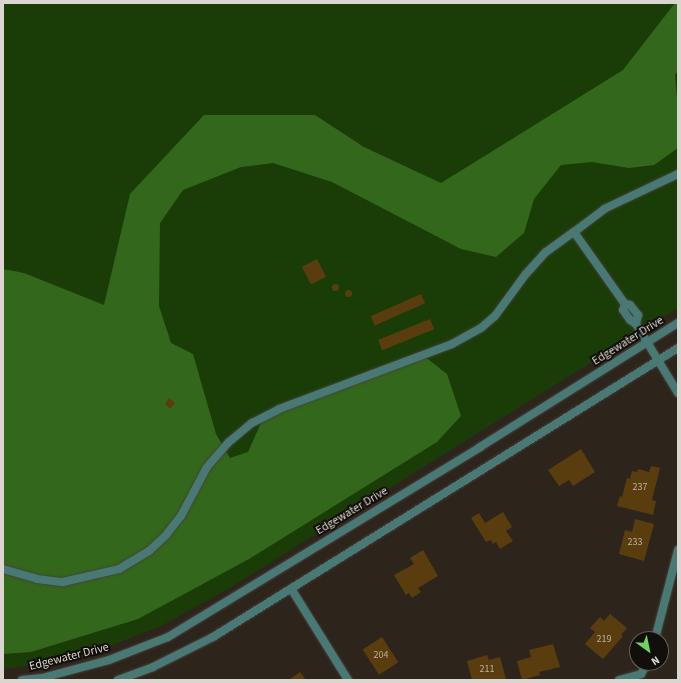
<!DOCTYPE html>
<html>
<head>
<meta charset="utf-8">
<style>
  body { margin:0 }
  #map { position:relative; width:681px; height:683px; overflow:hidden; background:#2d251c; font-family:"Source Sans 3",sans-serif }
  div>[style] { position:absolute }
  .green>* { inset:0; background:#1a3d08 }
  .forest>* { inset:0; background:#33671b }
  .building>* { inset:0; background:#5a3d0e; transform-origin:0 0 }
  .round { border-radius:50% }
  .roads { filter:drop-shadow(0 0 1px #494139) drop-shadow(0 0 1px #494139) }
  .minor>* { height:8px; margin:-4px; padding:0 4px; transform-origin:4px; border-radius:4px; background:#487974 }
  .tertiary>* { height:8px; margin:-4px; padding:0 4px; transform-origin:4px; border-radius:4px; background:#487974 }
  span { translate:-50% -50%; white-space:nowrap; text-align:center; line-height:1.15; -webkit-text-stroke:4px #120f0b; paint-order:stroke }
  .number-label { font-size:10px; color:#baaf9f }
  .number-label span { -webkit-text-stroke-width:0 }
  .street-label { font-size:12px; color:#dad5cf }
  .frame { position:absolute; inset:0; border:4px solid #dad5cf; pointer-events:none }
  .north { position:absolute; left:629px; top:631px; width:40px; height:40px; box-sizing:border-box; background:#120f0b; border:1px solid #625e59; border-radius:50%; rotate:147deg; font-size:11px; font-weight:700; line-height:16px; text-align:center; color:#dad5cf }
  .north::after { content:''; display:block; margin:auto; width:14px; height:18px; background:#6fd360; clip-path:polygon(50% 0,100% 100%,50% 72%,0 100%) }
</style>
</head>
<body>
<div id="map">
  <div class="green">
    <i style="clip-path:polygon(evenodd,3px 3px,678px 3px,678px 308px,228px 589px,161px 626px,112px 645px,53px 662px,3px 669px,3px 3px,315px 115px,364px 147px,421px 174px,183px 138px,315px 115px)"></i>
  </div>
  <div class="forest">
    <i style="clip-path:polygon(675px 3px,678px 3px,678px 70px,675px 75px,678px 109px,678px 148px,654px 165px,629px 168px,592px 162px,561px 165px,534px 199px,524px 233px,496px 257px,461px 249px,332px 182px,273px 163px,241px 167px,183px 190px,160px 223px,159px 306px,171px 343px,193px 354px,216px 434px,230px 458px,248px 452px,261px 423px,306px 395px,419px 352px,447px 374px,461px 416px,437px 442px,249px 559px,138px 619px,31px 652px,3px 654px,3px 269px,24px 273px,104px 305px,130px 194px,204px 115px,315px 115px,364px 147px,441px 183px,623px 70px)"></i>
  </div>
  <div class="building">
    <i style="left:317px;top:259px;width:20px;height:17px;rotate:63deg"></i>
    <i class="round" style="left:331.5px;top:283.5px;width:7px;height:7px"></i>
    <i class="round" style="left:344.5px;top:289.5px;width:7px;height:7px"></i>
    <i style="left:421px;top:294px;width:10px;height:55px;rotate:66deg"></i>
    <i style="left:430px;top:319px;width:11px;height:56px;rotate:68deg"></i>
    <i style="clip-path:polygon(169px 398px,175px 403px,170px 409px,165px 404px)"></i>
    <i style="clip-path:polygon(581px 449px,595px 472px,573px 486px,569px 480px,559px 486px,548px 470px)"></i>
    <i style="clip-path:polygon(651px 466px,660px 468px,652px 500px,656px 501px,653px 515px,617px 506px,620px 496px,622px 497px,627px 478px,630px 479px,632px 471px,637px 472px,638px 469px,649px 472px)"></i>
    <i style="clip-path:polygon(503px 512px,512px 527px,506px 531px,513px 541px,500px 549px,496px 542px,493px 544px,491px 540px,486px 542px,471px 518px,479px 513px,485px 523px)"></i>
    <i style="clip-path:polygon(635px 519px,654px 524px,644px 561px,619px 554px,625px 530px,632px 532px)"></i>
    <i style="clip-path:polygon(423px 550px,438px 576px,418px 588px,421px 592px,412px 598px,409px 593px,406px 595px,394px 575px,414px 564px,410px 558px)"></i>
    <i style="clip-path:polygon(610px 614px,627px 628px,621px 635px,623px 636px,603px 659px,585px 644px,595px 632px,590px 628px,600px 617px,604px 621px)"></i>
    <i style="left:382px;top:637px;width:30px;height:23px;rotate:57deg"></i>
    <i style="clip-path:polygon(553px 644px,560px 667px,539px 672px,540px 675px,522px 680px,517px 661px,531px 657px,529px 650px)"></i>
    <i style="clip-path:polygon(487px 655px,489px 660px,500px 657px,506px 679px,472px 680px,467px 661px)"></i>
    <i style="clip-path:polygon(300px 672px,306px 680px,289px 680px)"></i>
  </div>
  <div class="roads">
    <div class="minor">
      <i style="left:574px;top:232px;width:38px;rotate:-37deg"></i>
      <i style="left:604px;top:209px;width:82px;rotate:-25.3deg"></i>
      <i style="left:625px;top:304px;width:6px;rotate:108deg"></i>
      <i style="left:623px;top:310px;width:12px;rotate:55deg"></i>
      <i style="left:630px;top:320px;width:7px;rotate:34deg"></i>
      <i style="left:636px;top:324px;width:81px;rotate:58.7deg"></i>
      <i style="left:3px;top:569px;width:35px;rotate:16deg"></i>
      <i style="left:37px;top:579px;width:26px;rotate:7deg"></i>
      <i style="left:63px;top:582px;width:57px;rotate:-13.1deg"></i>
      <i style="left:119px;top:569px;width:35px;rotate:-31deg"></i>
      <i style="left:149px;top:551px;width:23px;rotate:-43deg"></i>
      <i style="left:166px;top:535px;width:24px;rotate:-52deg"></i>
      <i style="left:181px;top:516px;width:55px;rotate:-62deg"></i>
      <i style="left:207px;top:467px;width:33px;rotate:-49deg"></i>
      <i style="left:229px;top:442px;width:30px;rotate:-40deg"></i>
      <i style="left:252px;top:423px;width:30px;rotate:-27deg"></i>
      <i style="left:279px;top:409px;width:185px;rotate:-20.6deg"></i>
      <i style="left:452px;top:344px;width:33px;rotate:-29deg"></i>
      <i style="left:481px;top:328px;width:18px;rotate:-41deg"></i>
      <i style="left:495px;top:316px;width:51px;rotate:-53.8deg"></i>
      <i style="left:525px;top:275px;width:31px;rotate:-48deg"></i>
      <i style="left:546px;top:252px;width:34px;rotate:-36deg"></i>
      <i style="left:574px;top:232px;width:88px;rotate:54.7deg"></i>
      <i style="left:625px;top:304px;width:5px;rotate:11deg"></i>
      <i style="left:630px;top:305px;width:13px;rotate:51deg"></i>
      <i style="left:638px;top:315px;width:9px;rotate:103deg"></i>
      <i style="left:292px;top:590px;width:106px;rotate:58.1deg"></i>
      <i style="left:655px;top:639px;width:92px;rotate:-75.5deg"></i>
      <i style="left:619px;top:680px;width:23px;rotate:-15deg"></i>
      <i style="left:641px;top:674px;width:13px;rotate:-58deg"></i>
    </div>
    <div class="tertiary">
      <i style="left:22px;top:680px;width:20px;rotate:-6deg"></i>
      <i style="left:42px;top:678px;width:69px;rotate:-15deg"></i>
      <i style="left:109px;top:660px;width:63px;rotate:-21.3deg"></i>
      <i style="left:168px;top:637px;width:365px;rotate:-31.3deg"></i>
      <i style="left:480px;top:447px;width:234px;rotate:-32.1deg"></i>
      <i style="left:118px;top:680px;width:37px;rotate:-20deg"></i>
      <i style="left:153px;top:667px;width:67px;rotate:-26.6deg"></i>
      <i style="left:213px;top:637px;width:547px;rotate:-31.86deg"></i>
    </div>
  </div>
  <div class="number-label">
    <span style="left:640px;top:488px">237</span>
    <span style="left:635px;top:543px">233</span>
    <span style="left:604px;top:640px">219</span>
    <span style="left:381px;top:656px">204</span>
    <span style="left:487px;top:670px">211</span>
  </div>
  <div class="street-label">
    <span style="left:628px;top:341px;rotate:-32deg">Edgewater Drive</span>
    <span style="left:352px;top:511px;rotate:-31deg">Edgewater Drive</span>
    <span style="left:69px;top:657px;rotate:-14deg">Edgewater Drive</span>
  </div>
  <div class="frame"></div>
  <div class="north">N</div>
</div>
</body>
</html>
